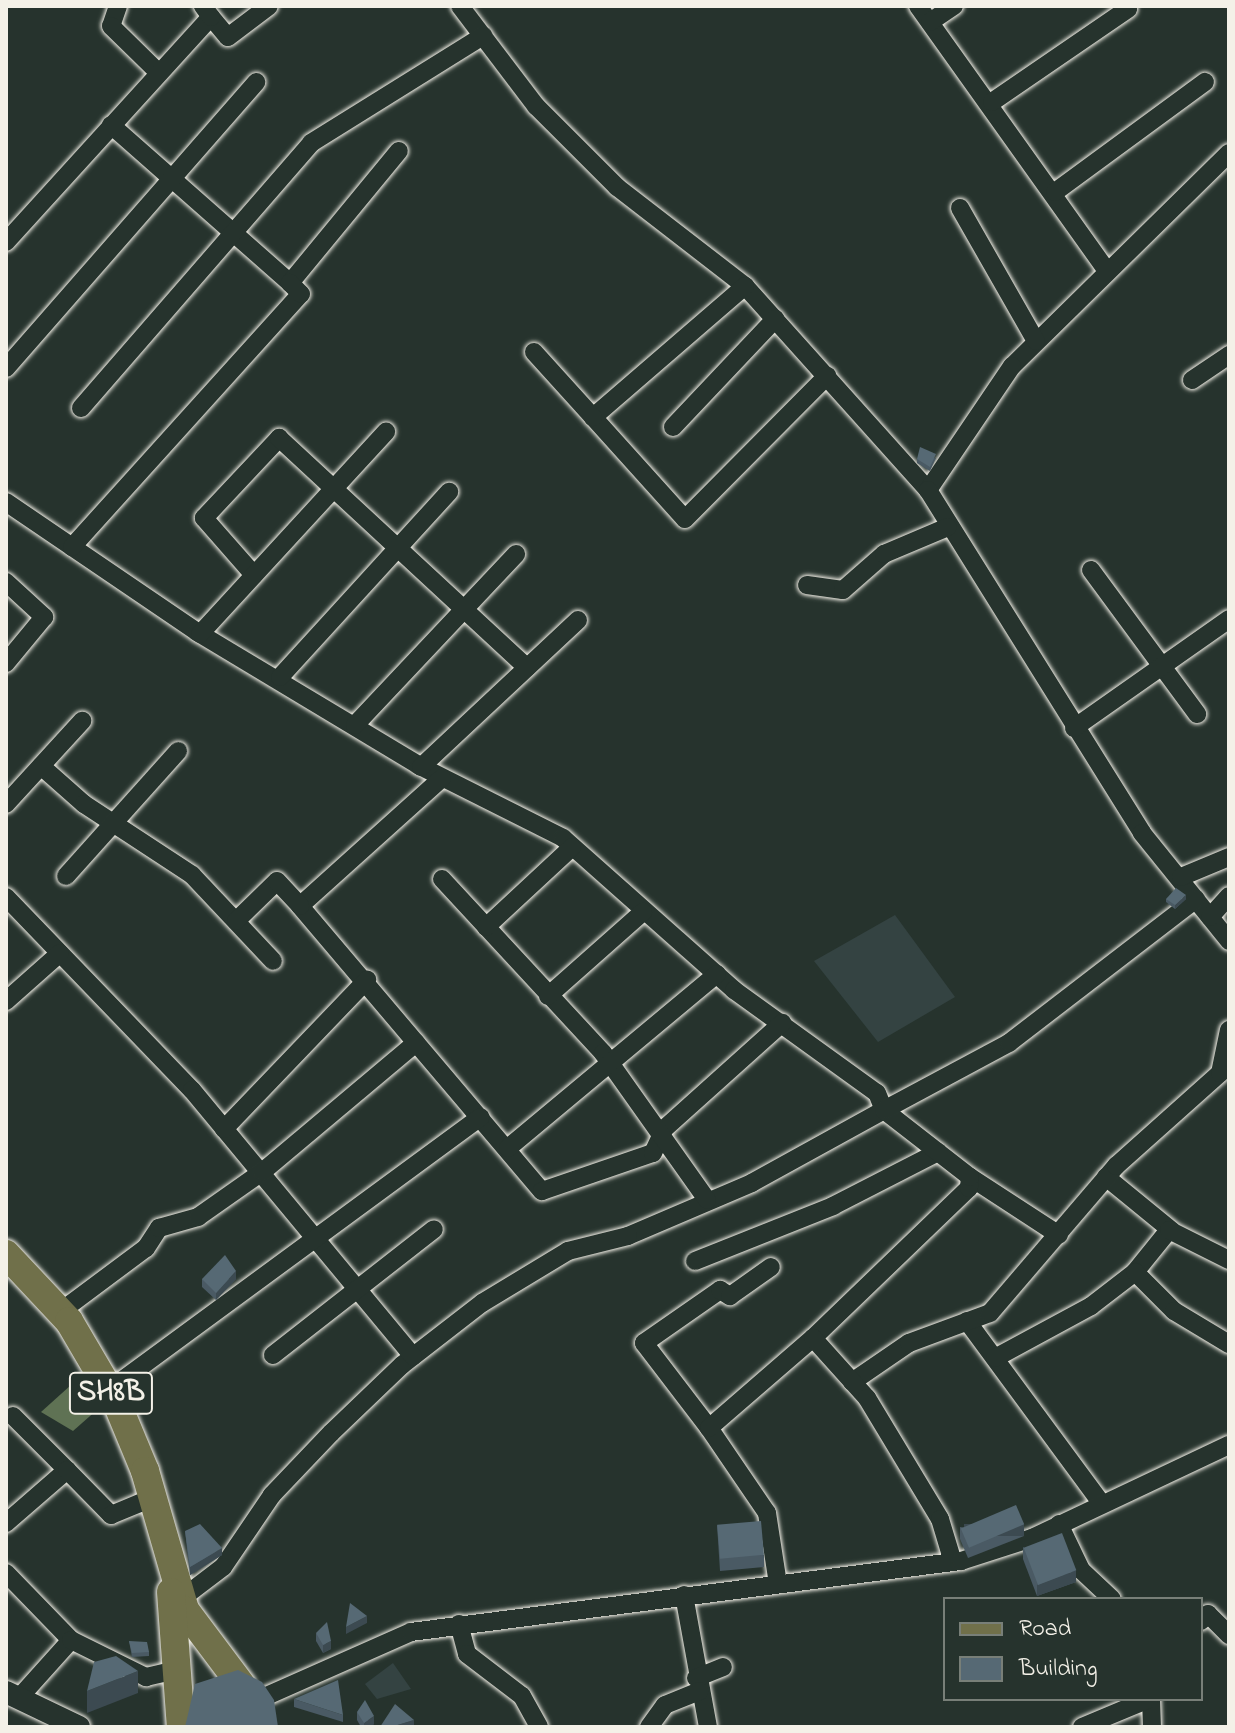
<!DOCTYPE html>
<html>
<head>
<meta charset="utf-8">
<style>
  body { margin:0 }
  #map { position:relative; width:1235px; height:1733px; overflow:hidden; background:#26332d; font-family:"Indie Flower",sans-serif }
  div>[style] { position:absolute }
  .built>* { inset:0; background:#344342 }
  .green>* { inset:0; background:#5f7254 }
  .roads { filter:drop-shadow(0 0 2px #f4f1e8) drop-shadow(0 0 2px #f4f1e8) }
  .minor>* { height:18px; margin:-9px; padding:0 9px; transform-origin:9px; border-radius:9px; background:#26332d }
  .tertiary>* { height:22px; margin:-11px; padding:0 11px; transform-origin:11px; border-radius:11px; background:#26332d }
  .primary>* { height:28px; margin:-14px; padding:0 14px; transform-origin:14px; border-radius:14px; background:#70704a }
  .wall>* { inset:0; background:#4a5a64 }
  .shaded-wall>* { inset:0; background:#3c4a51; transform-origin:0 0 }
  .building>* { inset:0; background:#566974; transform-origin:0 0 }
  span { translate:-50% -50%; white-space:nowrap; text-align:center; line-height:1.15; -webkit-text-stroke:6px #26332d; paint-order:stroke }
  .shield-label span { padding:2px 6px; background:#26332d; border:2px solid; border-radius:6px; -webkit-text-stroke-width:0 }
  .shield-label { font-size:30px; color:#f4f1e8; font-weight:700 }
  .frame { position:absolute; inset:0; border:8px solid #f4f1e8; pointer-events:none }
  .legend { position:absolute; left:943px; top:1597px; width:260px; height:104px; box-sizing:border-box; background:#26332d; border:2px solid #787f78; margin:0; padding:10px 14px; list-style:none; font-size:24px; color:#f4f1e8 }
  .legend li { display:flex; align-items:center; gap:16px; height:40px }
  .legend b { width:40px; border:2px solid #787f78 }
</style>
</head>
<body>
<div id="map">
  <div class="built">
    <i style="clip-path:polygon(895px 915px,955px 997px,878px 1042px,814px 961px)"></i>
    <i style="clip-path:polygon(393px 1663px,411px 1689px,377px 1699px,365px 1684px)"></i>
  </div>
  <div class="green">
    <i style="clip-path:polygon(71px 1385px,98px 1409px,73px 1431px,41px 1412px)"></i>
  </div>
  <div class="roads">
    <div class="minor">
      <i style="left:118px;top:6px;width:21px;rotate:109deg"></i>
      <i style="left:111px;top:26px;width:67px;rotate:44.4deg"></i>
      <i style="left:460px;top:6px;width:126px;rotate:52.8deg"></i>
      <i style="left:536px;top:106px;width:115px;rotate:45deg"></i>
      <i style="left:617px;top:187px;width:162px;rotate:37.7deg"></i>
      <i style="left:745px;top:286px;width:274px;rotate:48.1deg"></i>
      <i style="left:918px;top:6px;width:324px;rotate:54.5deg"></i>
      <i style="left:211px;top:17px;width:26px;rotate:50deg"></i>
      <i style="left:228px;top:37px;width:51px;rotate:-37.1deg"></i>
      <i style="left:930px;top:22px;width:29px;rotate:-34deg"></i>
      <i style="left:992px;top:102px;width:165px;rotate:-34.4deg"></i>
      <i style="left:111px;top:125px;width:239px;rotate:41.4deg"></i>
      <i style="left:290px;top:283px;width:171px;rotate:-50.5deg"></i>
      <i style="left:1229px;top:153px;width:304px;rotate:135.5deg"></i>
      <i style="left:1012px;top:366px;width:150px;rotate:124.1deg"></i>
      <i style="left:928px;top:490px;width:404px;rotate:58deg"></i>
      <i style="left:1142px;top:833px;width:139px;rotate:51.1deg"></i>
      <i style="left:1055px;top:192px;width:186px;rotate:-36.3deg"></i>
      <i style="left:960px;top:208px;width:153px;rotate:60.3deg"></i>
      <i style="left:6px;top:242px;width:304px;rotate:-47.7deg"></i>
      <i style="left:211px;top:17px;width:14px;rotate:-126deg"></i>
      <i style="left:745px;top:286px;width:201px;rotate:139.2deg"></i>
      <i style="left:593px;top:417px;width:137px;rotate:48deg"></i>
      <i style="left:685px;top:519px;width:202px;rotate:-45.2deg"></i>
      <i style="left:534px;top:352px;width:88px;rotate:47.8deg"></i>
      <i style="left:6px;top:368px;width:380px;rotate:-48.8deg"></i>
      <i style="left:1192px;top:380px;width:45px;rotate:-34deg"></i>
      <i style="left:81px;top:408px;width:351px;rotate:-49deg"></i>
      <i style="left:311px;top:143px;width:203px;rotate:-31.9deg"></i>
      <i style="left:673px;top:427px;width:149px;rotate:-46.6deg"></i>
      <i style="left:6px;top:502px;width:231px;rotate:34.2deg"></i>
      <i style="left:197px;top:632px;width:258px;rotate:31deg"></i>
      <i style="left:418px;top:765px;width:162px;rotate:26.7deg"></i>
      <i style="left:563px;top:838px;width:229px;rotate:41.6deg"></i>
      <i style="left:734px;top:990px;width:176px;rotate:35.8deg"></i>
      <i style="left:877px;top:1093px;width:18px;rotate:68deg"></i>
      <i style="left:884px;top:1110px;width:151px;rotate:151.1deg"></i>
      <i style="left:752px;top:1183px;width:135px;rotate:156.9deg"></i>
      <i style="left:628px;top:1236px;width:62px;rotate:166deg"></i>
      <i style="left:568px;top:1251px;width:100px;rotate:148.8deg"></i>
      <i style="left:482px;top:1303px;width:101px;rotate:142.2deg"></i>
      <i style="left:402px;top:1365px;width:98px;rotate:136.2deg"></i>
      <i style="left:331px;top:1433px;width:86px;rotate:133.6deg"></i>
      <i style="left:272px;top:1495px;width:87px;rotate:124.2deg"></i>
      <i style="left:223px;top:1567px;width:53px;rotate:142.7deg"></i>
      <i style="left:72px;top:547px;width:341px;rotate:-47.9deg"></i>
      <i style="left:301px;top:294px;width:16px;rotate:-135deg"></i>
      <i style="left:1091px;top:570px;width:179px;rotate:53.6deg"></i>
      <i style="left:254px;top:575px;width:76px;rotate:-131.3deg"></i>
      <i style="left:204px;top:518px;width:110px;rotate:-46.8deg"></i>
      <i style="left:279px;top:438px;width:338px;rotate:42.8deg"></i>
      <i style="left:6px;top:582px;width:52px;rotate:42.6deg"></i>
      <i style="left:44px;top:617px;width:60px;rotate:129.6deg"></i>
      <i style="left:807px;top:585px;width:36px;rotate:8deg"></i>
      <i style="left:843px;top:590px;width:55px;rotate:-41.3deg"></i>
      <i style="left:884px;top:554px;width:69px;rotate:-22.9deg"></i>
      <i style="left:200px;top:634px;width:275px;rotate:-47.4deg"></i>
      <i style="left:280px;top:677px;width:251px;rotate:-47.6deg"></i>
      <i style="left:355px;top:725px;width:235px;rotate:-46.7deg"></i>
      <i style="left:1074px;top:728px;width:189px;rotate:-35.1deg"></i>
      <i style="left:41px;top:766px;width:57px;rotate:41.5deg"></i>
      <i style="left:84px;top:804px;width:129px;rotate:33.3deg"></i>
      <i style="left:192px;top:875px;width:118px;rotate:46.7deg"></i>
      <i style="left:421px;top:767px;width:215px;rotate:-43.1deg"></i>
      <i style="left:442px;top:778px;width:191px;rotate:138deg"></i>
      <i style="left:300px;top:906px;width:374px;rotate:49.7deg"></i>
      <i style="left:542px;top:1191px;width:117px;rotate:-18.9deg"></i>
      <i style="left:653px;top:1153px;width:26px;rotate:-65deg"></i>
      <i style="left:664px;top:1129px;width:159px;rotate:-41.9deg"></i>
      <i style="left:6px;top:804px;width:113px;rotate:-47.5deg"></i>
      <i style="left:66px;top:876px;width:168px;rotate:-48.1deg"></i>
      <i style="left:1181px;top:877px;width:52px;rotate:-22.6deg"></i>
      <i style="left:442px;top:879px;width:237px;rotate:47.2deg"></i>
      <i style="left:603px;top:1053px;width:180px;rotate:54.7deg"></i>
      <i style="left:6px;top:897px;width:268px;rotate:46.1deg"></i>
      <i style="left:192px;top:1090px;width:346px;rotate:50.3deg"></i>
      <i style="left:1210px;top:917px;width:28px;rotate:-48deg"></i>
      <i style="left:236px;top:921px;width:57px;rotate:-44.3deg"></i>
      <i style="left:277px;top:881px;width:34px;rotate:47deg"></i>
      <i style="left:486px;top:927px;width:117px;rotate:-42.9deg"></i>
      <i style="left:548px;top:996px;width:127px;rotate:-41.5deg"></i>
      <i style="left:6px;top:1001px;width:72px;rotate:-41.6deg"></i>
      <i style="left:224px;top:1129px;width:207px;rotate:-46.2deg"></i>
      <i style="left:508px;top:1148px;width:272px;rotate:-39.8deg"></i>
      <i style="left:970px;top:1177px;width:106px;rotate:33.1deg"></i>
      <i style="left:1106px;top:1177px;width:85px;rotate:39.3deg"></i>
      <i style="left:695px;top:1261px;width:149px;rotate:-21.7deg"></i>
      <i style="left:833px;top:1206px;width:118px;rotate:-27.2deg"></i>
      <i style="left:1135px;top:1272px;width:54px;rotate:-51deg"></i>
      <i style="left:1169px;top:1230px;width:67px;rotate:26.6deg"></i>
      <i style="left:60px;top:1312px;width:107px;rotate:-36.7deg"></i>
      <i style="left:146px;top:1248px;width:24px;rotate:-57deg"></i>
      <i style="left:159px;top:1228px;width:41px;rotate:-15.8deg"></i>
      <i style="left:198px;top:1217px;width:78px;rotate:-35.1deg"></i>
      <i style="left:262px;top:1172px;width:201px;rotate:-40deg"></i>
      <i style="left:967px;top:1321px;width:227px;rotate:53.6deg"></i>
      <i style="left:813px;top:1338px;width:216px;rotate:-43.9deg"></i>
      <i style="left:969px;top:1188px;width:11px;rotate:-85deg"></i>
      <i style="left:970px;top:1177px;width:109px;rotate:-142.1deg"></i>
      <i style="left:884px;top:1110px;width:142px;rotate:-28.2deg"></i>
      <i style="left:1009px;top:1043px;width:236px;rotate:-37.6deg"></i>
      <i style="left:273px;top:1355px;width:204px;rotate:-38deg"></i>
      <i style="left:995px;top:1358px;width:109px;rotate:-28.4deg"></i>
      <i style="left:1091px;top:1306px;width:56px;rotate:-37.7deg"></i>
      <i style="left:1135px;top:1272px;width:55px;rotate:45deg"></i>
      <i style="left:1174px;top:1311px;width:64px;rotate:31deg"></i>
      <i style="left:852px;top:1382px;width:69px;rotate:-34.4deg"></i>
      <i style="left:909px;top:1343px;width:86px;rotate:-20.3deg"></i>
      <i style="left:990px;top:1313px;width:194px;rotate:-49.4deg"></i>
      <i style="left:1116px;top:1166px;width:140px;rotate:-41.8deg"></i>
      <i style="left:1220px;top:1073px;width:44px;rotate:-78.2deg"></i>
      <i style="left:109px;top:1390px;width:461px;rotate:-36.3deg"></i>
      <i style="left:13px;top:1416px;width:76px;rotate:45deg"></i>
      <i style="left:709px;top:1428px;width:107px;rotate:-127.4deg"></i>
      <i style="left:644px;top:1343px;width:93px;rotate:-34.9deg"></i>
      <i style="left:720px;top:1290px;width:12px;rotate:31deg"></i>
      <i style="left:730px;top:1296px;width:50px;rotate:-35.3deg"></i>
      <i style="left:6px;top:1523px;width:81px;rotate:-41deg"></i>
      <i style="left:67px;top:1470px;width:63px;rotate:45.6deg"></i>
      <i style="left:111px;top:1515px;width:44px;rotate:-22.5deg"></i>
      <i style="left:1059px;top:1524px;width:51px;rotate:64.4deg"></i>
      <i style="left:1081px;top:1570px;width:42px;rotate:43.1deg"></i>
      <i style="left:6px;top:1573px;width:93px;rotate:45.9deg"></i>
      <i style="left:71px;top:1640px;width:79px;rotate:131.9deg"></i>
      <i style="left:778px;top:1584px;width:72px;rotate:-98.8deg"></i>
      <i style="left:767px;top:1513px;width:103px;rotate:-124.3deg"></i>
      <i style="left:709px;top:1428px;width:138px;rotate:-40.9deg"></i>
      <i style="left:813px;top:1338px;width:81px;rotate:48deg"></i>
      <i style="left:867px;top:1398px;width:141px;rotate:58.9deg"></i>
      <i style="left:940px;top:1519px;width:45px;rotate:73.2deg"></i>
      <i style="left:684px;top:1595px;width:134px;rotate:79.7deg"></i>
      <i style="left:1201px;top:1621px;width:10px;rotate:-45deg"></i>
      <i style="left:1208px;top:1614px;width:30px;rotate:45deg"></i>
      <i style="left:459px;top:1624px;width:31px;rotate:75deg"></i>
      <i style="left:467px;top:1654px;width:69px;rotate:37.4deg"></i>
      <i style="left:522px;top:1696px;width:35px;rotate:61deg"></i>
      <i style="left:71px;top:1640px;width:84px;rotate:26.3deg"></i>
      <i style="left:146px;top:1677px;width:32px;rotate:-13deg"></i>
      <i style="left:696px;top:1678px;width:29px;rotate:-22deg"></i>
      <i style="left:262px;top:1698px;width:163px;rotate:-23.9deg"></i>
      <i style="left:411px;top:1632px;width:555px;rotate:-7.36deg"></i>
      <i style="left:961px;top:1561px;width:75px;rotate:-17.9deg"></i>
      <i style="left:1032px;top:1538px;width:218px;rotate:-25.3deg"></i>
      <i style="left:1151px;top:1699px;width:28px;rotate:88deg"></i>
      <i style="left:649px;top:1727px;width:27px;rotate:-54deg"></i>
      <i style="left:665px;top:1705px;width:37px;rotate:-22deg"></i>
      <i style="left:1082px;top:1727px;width:73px;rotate:-22.7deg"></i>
    </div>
    <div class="tertiary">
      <i style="left:6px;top:1692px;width:81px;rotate:25.6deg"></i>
    </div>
    <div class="primary">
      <i style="left:6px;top:1254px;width:92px;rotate:46.8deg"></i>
      <i style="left:69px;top:1321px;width:93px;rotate:59.6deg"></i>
      <i style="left:116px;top:1401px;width:76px;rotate:67.5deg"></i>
      <i style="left:145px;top:1471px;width:145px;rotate:73.9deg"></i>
      <i style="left:185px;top:1610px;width:95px;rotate:53.1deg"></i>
      <i style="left:171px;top:1592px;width:135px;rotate:85.8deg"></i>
    </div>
  </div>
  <div class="wall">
    <i style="clip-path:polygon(936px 458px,930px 471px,917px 463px,917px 459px)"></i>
    <i style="clip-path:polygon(1166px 899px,1186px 899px,1175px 909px,1166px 902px)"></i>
    <i style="clip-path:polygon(202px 1279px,236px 1279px,216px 1300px,202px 1287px)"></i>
    <i style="clip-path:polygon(717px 1525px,764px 1555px,764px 1567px,720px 1571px)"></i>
    <i style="clip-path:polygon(960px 1527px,1024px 1536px,968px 1558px,960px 1539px)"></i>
    <i style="clip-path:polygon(185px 1531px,222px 1555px,190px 1575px)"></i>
    <i style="clip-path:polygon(1023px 1547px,1076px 1582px,1037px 1596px,1023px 1559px)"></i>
    <i style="clip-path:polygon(316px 1633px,331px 1649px,323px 1653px,316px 1641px)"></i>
    <i style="clip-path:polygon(129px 1641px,149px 1652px,149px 1656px,132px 1657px)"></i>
    <i style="clip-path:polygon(294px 1699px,343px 1715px,343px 1722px,294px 1707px)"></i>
    <i style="clip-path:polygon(357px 1712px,374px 1724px,370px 1727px,361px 1727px,357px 1720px)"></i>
  </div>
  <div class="shaded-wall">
    <i style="clip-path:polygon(1186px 895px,1186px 899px,1175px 909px,1175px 905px)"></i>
    <i style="clip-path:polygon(236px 1271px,236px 1279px,216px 1300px,216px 1293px)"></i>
    <i style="left:1024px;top:1524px;width:12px;height:60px;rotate:90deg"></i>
    <i style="clip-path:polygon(222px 1548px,222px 1555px,190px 1575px,190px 1567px)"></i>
    <i style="clip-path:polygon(1076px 1570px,1076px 1582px,1037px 1596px,1037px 1585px)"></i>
    <i style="clip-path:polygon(367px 1616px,367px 1623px,346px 1634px,346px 1627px)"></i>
    <i style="clip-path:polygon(331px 1641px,331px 1649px,323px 1653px,323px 1645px)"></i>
    <i style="clip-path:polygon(138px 1671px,138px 1693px,87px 1713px,87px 1691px)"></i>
    <i style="clip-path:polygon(374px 1716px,374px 1724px,370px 1727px,364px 1727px,364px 1723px)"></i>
    <i style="clip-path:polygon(414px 1720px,414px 1727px,391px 1727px)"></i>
  </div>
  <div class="building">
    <i style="clip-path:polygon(920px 447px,936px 454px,930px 467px,917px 459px)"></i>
    <i style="clip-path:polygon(1176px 888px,1186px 895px,1175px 905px,1166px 899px)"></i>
    <i style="clip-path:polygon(225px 1255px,236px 1271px,216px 1293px,202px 1279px)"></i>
    <i style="left:1016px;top:1505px;width:21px;height:60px;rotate:67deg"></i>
    <i style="left:761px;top:1521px;width:34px;height:44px;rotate:85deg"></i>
    <i style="clip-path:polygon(200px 1524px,222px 1548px,190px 1567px,185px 1531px)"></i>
    <i style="left:1062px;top:1533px;width:40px;height:41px;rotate:69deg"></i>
    <i style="clip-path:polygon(350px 1603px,367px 1616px,346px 1627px)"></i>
    <i style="clip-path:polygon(327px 1622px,331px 1641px,323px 1645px,316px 1633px)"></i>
    <i style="clip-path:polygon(129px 1641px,147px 1642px,149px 1652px,132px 1653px)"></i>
    <i style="clip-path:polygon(116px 1656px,138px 1671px,87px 1691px,94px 1662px)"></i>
    <i style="clip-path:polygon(238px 1670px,262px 1682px,274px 1700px,278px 1727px,185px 1727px,195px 1684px)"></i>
    <i style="clip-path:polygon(338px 1680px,343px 1715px,294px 1699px)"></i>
    <i style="clip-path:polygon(365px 1700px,374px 1716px,364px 1723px,357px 1712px)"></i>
    <i style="clip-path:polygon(395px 1704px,414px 1720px,391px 1727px,380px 1727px)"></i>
  </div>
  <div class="shield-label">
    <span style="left:111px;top:1393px">SH8B</span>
  </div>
  <div class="frame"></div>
  <ul class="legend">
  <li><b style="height:10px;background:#70704a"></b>Road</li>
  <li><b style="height:22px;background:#566974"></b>Building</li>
  </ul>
</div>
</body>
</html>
